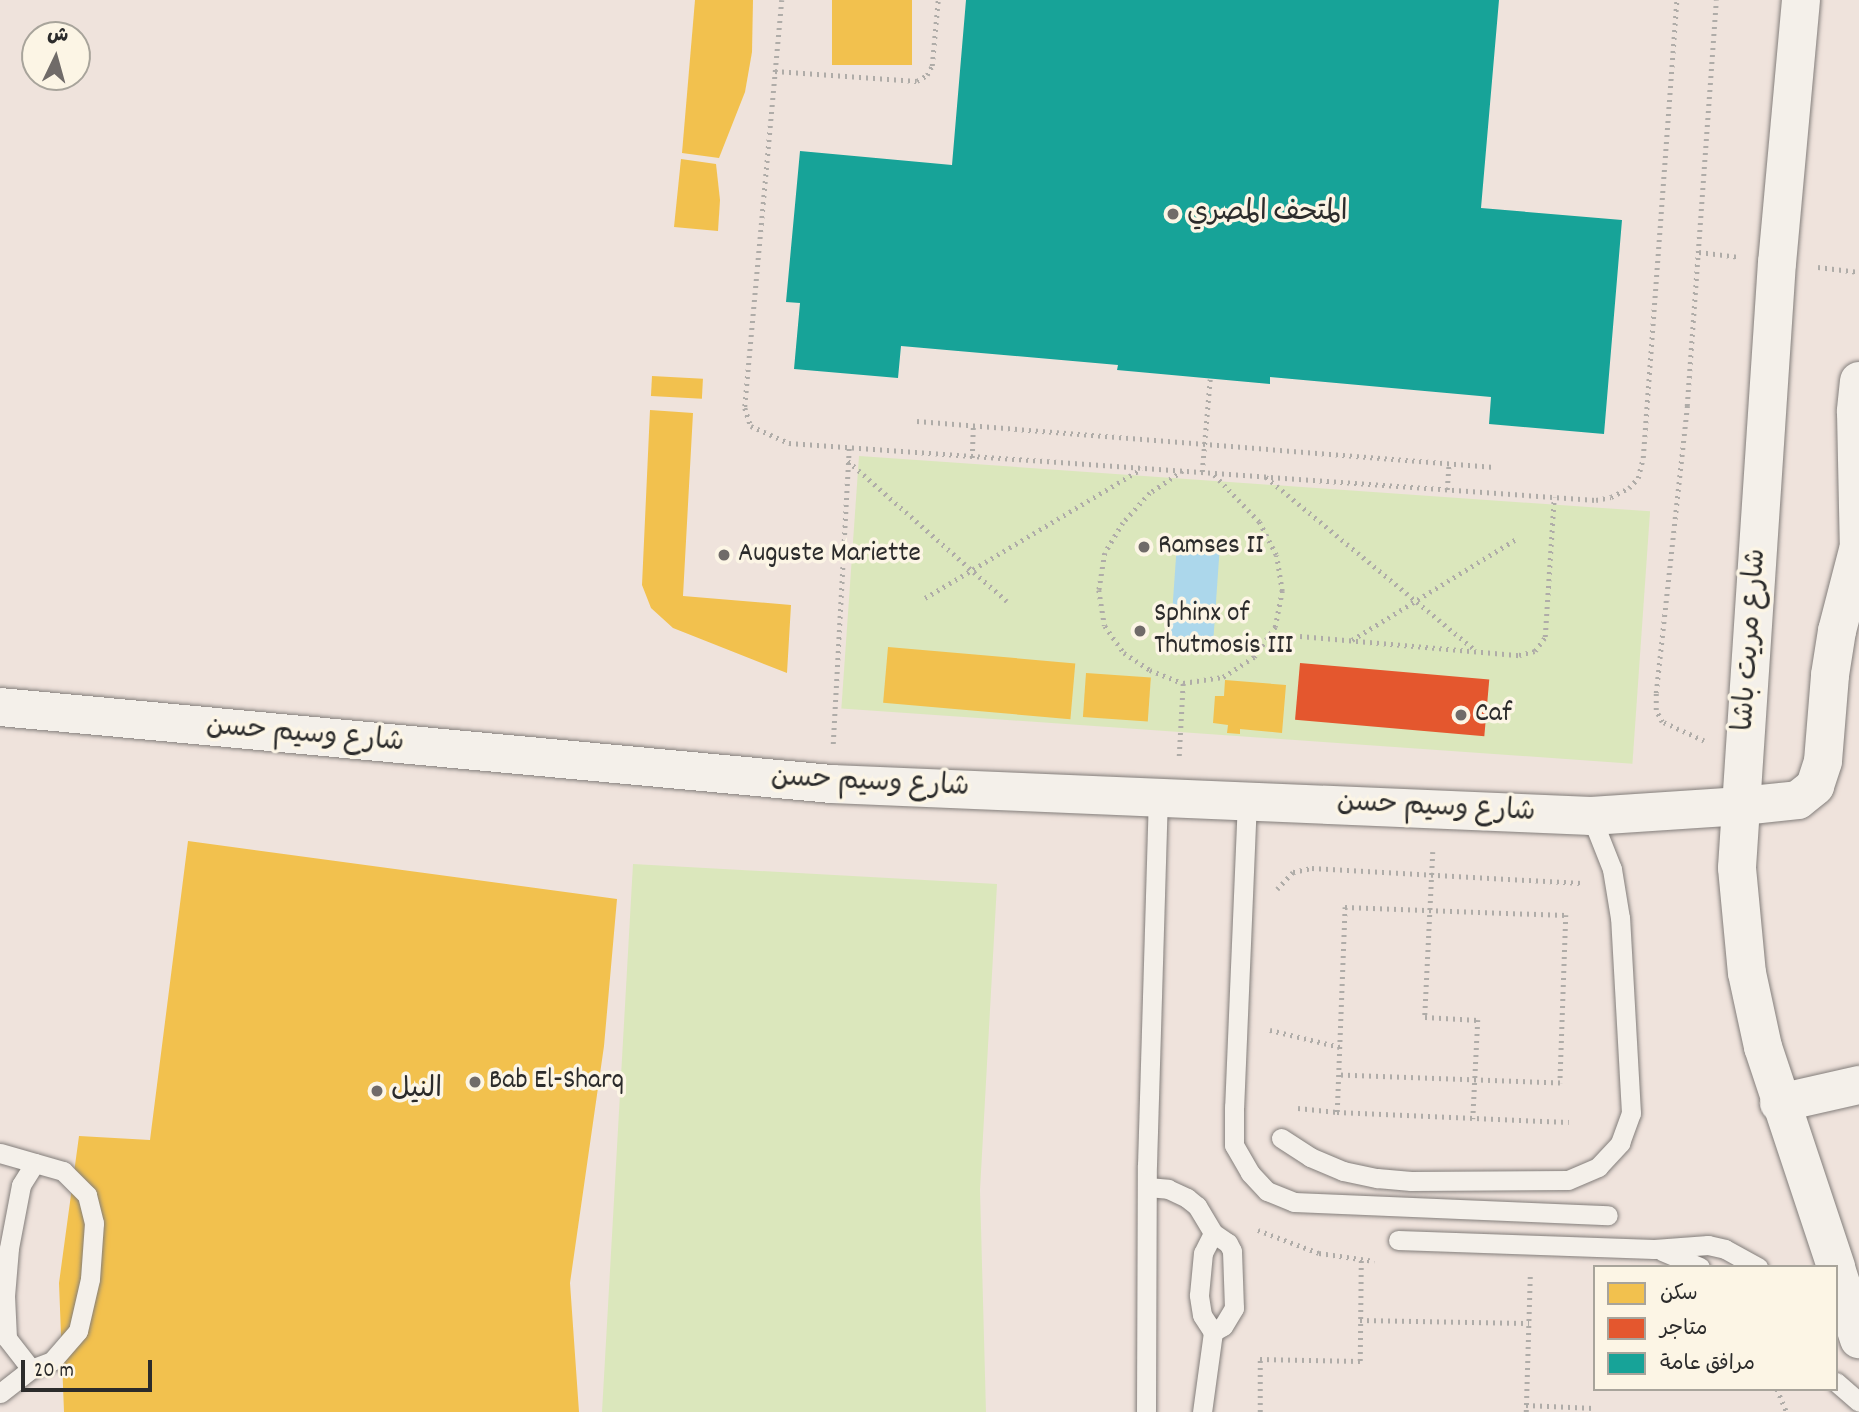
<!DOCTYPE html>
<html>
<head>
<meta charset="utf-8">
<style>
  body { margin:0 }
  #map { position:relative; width:1859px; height:1412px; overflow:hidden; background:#efe3dc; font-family:Dekko,"Playpen Sans Arabic",sans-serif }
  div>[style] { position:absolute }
  .green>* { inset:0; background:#dbe7bc; transform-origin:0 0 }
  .water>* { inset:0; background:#acd7eb; transform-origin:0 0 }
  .homes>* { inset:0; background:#f2c14e; transform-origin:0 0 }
  .shops>* { inset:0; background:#e4572e; transform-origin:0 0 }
  .public>* { inset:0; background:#17a398 }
  .path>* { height:4.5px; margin-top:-2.25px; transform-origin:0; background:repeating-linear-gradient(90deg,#afaca8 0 2px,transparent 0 7px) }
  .roads { filter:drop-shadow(0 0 2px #837e7b) drop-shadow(0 0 2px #837e7b) }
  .service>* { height:19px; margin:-9.5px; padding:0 9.5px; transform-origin:9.5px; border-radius:9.5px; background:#f4f0ea }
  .minor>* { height:38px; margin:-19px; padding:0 19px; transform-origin:19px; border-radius:19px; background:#f4f0ea }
  .tertiary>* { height:38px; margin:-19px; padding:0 19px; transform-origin:19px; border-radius:19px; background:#f4f0ea }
  .primary>* { height:38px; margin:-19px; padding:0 19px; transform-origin:19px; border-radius:19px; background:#f4f0ea }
  .dots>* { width:19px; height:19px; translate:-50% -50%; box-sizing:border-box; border:4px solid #fcf5e5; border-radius:50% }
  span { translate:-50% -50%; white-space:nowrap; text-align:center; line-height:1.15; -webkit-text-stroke:7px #fcf5e5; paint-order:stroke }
  .poi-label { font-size:28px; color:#2b2b2b }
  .left { translate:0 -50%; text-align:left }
  .street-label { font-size:28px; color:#2b2b2b }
  .legend { position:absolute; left:1593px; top:1265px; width:245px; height:126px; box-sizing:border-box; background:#fcf5e5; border:2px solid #a8a49b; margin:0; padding:9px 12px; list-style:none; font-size:21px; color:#2b2b2b }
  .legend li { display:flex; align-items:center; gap:14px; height:35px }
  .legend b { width:35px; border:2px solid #a8a49b }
  .north { position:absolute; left:21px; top:21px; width:70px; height:70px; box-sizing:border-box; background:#fcf5e5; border:2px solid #a8a49b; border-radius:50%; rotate:5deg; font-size:19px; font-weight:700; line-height:28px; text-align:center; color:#2b2b2b }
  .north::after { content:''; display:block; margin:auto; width:24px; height:32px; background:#706b69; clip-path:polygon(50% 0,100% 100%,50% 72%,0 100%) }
  .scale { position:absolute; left:21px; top:1360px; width:131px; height:32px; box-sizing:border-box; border:4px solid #2b2b2b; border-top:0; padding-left:9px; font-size:21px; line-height:24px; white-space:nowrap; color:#2b2b2b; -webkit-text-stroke:5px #fcf5e5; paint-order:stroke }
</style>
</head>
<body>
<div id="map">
  <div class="green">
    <i style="left:859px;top:456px;width:793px;height:253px;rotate:4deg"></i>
    <i style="clip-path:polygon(633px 864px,997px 884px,980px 1190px,986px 1412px,602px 1412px)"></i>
  </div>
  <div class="water">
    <i style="left:1177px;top:543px;width:43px;height:94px;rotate:4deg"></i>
  </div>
  <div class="homes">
    <i style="clip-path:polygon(695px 0,753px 0,752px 52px,745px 92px,719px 158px,682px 153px)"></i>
    <i style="left:832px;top:0;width:80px;height:65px"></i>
    <i style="clip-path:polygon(681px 159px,716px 164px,720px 200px,718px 231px,674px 227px)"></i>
    <i style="left:652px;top:376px;width:51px;height:20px;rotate:3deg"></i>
    <i style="clip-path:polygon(650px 410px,693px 413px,683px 596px,791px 605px,787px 673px,673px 628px,651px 608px,642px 585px)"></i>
    <i style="left:888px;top:647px;width:188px;height:56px;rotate:5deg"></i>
    <i style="left:1086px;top:673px;width:65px;height:44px;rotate:4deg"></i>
    <i style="clip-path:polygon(1225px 680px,1286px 685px,1282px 733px,1240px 729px,1240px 734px,1227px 733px,1228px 725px,1213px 723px,1215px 696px,1224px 696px)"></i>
    <i style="clip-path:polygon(188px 841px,617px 899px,604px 1046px,570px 1283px,579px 1412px,64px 1412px,59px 1283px,79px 1136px,150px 1140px)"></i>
  </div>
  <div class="shops">
    <i style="left:1300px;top:663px;width:190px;height:57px;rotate:5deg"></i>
  </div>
  <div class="public">
    <i style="clip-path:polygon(966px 0,1499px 0,1481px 208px,1622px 220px,1604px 434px,1489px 424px,1491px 397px,1270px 377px,1270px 384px,1117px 370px,1118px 365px,901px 346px,898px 378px,794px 369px,800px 303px,786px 302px,800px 151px,952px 165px)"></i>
  </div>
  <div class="path">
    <i style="left:782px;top:0;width:410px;rotate:95.2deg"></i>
    <i style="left:745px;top:408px;width:19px;rotate:72deg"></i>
    <i style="left:751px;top:426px;width:42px;rotate:24.1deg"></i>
    <i style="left:789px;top:443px;width:809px;rotate:4.04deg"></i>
    <i style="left:1596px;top:500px;width:15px;rotate:-11deg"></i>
    <i style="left:1611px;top:497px;width:20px;rotate:-27deg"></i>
    <i style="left:1629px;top:488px;width:13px;rotate:-48deg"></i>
    <i style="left:1638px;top:478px;width:21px;rotate:-76deg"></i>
    <i style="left:1643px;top:458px;width:459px;rotate:-85.8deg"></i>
    <i style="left:775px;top:71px;width:142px;rotate:4deg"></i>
    <i style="left:917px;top:81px;width:12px;rotate:-31deg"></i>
    <i style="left:927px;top:75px;width:10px;rotate:-61deg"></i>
    <i style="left:932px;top:66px;width:66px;rotate:-84.8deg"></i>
    <i style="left:1699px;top:252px;width:38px;rotate:7deg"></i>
    <i style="left:1818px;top:267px;width:41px;rotate:7deg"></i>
    <i style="left:917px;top:421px;width:579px;rotate:4.56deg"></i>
    <i style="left:972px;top:458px;width:33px;rotate:-88deg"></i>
    <i style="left:848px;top:461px;width:212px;rotate:41.4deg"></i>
    <i style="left:1183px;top:471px;width:40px;rotate:146deg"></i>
    <i style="left:1150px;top:493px;width:40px;rotate:132deg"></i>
    <i style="left:1123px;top:523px;width:35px;rotate:121deg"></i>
    <i style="left:1105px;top:553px;width:37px;rotate:99deg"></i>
    <i style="left:1099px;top:590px;width:36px;rotate:81deg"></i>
    <i style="left:1105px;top:626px;width:33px;rotate:55deg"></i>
    <i style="left:1124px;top:653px;width:31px;rotate:33deg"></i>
    <i style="left:1150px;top:670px;width:35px;rotate:22deg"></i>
    <i style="left:1183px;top:683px;width:40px;rotate:-8.5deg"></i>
    <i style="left:1223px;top:677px;width:37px;rotate:-33deg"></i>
    <i style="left:1254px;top:657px;width:37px;rotate:-55deg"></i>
    <i style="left:1275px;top:627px;width:37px;rotate:-79deg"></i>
    <i style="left:1282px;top:591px;width:36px;rotate:-99deg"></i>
    <i style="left:1276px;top:555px;width:37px;rotate:-117deg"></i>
    <i style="left:1259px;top:522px;width:66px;rotate:-133.8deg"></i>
    <i style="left:1202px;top:472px;width:93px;rotate:-85.1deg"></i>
    <i style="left:1266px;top:477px;width:271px;rotate:39.6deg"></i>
    <i style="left:1447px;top:490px;width:27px;rotate:-86deg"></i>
    <i style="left:925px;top:598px;width:252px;rotate:-30.8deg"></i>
    <i style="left:1300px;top:636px;width:220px;rotate:5deg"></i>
    <i style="left:1519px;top:655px;width:16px;rotate:-14deg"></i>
    <i style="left:1535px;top:651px;width:17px;rotate:-54deg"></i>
    <i style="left:1545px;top:637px;width:140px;rotate:-86.3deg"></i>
    <i style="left:1352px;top:640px;width:193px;rotate:-31.6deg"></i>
    <i style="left:1704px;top:741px;width:46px;rotate:-155.7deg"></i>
    <i style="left:1662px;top:722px;width:13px;rotate:-117deg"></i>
    <i style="left:1656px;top:710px;width:17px;rotate:-90deg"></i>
    <i style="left:1656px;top:693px;width:289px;rotate:-83.8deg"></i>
    <i style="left:1687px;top:406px;width:407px;rotate:-85.9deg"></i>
    <i style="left:833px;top:744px;width:297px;rotate:-86.9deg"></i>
    <i style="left:1179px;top:756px;width:73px;rotate:-86.9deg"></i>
    <i style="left:1433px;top:852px;width:165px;rotate:92.8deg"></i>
    <i style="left:1425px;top:1017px;width:53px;rotate:3.2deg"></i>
    <i style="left:1478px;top:1020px;width:99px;rotate:92.9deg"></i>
    <i style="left:1277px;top:889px;width:23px;rotate:-47deg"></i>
    <i style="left:1293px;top:872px;width:19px;rotate:-12deg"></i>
    <i style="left:1312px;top:868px;width:270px;rotate:3.2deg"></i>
    <i style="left:1270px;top:1030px;width:72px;rotate:13.7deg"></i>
    <i style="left:1298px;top:1108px;width:39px;rotate:6deg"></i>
    <i style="left:1337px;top:1112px;width:232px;rotate:2.5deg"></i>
    <i style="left:1337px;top:1112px;width:205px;rotate:-87.8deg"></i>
    <i style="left:1345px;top:907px;width:221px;rotate:2.1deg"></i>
    <i style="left:1566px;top:915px;width:168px;rotate:92deg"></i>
    <i style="left:1560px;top:1083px;width:221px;rotate:-177.9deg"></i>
    <i style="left:1258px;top:1230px;width:65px;rotate:20.7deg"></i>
    <i style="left:1319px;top:1253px;width:56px;rotate:8.3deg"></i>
    <i style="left:1360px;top:1320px;width:169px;rotate:1deg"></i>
    <i style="left:1777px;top:1389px;width:25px;rotate:67deg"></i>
    <i style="left:1526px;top:1405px;width:68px;rotate:2.5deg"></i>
    <i style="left:1260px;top:1412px;width:53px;rotate:-90deg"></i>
    <i style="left:1260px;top:1359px;width:100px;rotate:1.1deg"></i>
    <i style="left:1360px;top:1361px;width:101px;rotate:-89.4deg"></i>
    <i style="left:1526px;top:1412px;width:137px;rotate:-88.3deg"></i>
  </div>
  <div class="roads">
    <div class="service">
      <i style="left:1247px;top:800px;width:307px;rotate:92.4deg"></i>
      <i style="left:1234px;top:1107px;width:38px;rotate:90deg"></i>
      <i style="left:1234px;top:1145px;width:32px;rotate:60deg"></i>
      <i style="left:1250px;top:1173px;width:25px;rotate:47deg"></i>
      <i style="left:1267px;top:1191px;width:29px;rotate:22deg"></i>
      <i style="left:1294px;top:1202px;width:314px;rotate:2.4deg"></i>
      <i style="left:1281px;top:1138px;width:35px;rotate:33deg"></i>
      <i style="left:1310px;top:1157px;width:36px;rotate:23deg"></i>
      <i style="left:1343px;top:1171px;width:35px;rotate:12deg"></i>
      <i style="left:1377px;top:1178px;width:34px;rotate:5deg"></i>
      <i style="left:1411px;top:1181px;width:157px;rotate:-0.4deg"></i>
      <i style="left:1568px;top:1180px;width:33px;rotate:-23deg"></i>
      <i style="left:1598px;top:1167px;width:33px;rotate:-47deg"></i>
      <i style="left:1620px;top:1143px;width:32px;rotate:-70deg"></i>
      <i style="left:1631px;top:1113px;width:195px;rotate:-93.2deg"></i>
      <i style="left:1620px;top:918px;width:50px;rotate:-99.3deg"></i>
      <i style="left:1612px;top:869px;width:57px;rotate:-111.6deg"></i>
      <i style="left:0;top:1153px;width:66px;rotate:15.9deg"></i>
      <i style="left:63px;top:1171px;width:34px;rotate:45deg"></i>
      <i style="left:87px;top:1195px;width:29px;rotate:76deg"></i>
      <i style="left:94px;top:1223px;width:56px;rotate:94.1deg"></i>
      <i style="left:90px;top:1279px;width:53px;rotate:103deg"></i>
      <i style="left:78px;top:1331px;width:40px;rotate:131deg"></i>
      <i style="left:52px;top:1361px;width:22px;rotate:159deg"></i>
      <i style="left:31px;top:1369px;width:39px;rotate:142deg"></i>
      <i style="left:1147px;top:1187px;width:21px;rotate:5deg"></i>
      <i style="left:1168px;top:1189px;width:21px;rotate:25deg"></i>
      <i style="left:1187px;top:1198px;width:13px;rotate:39deg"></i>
      <i style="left:1197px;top:1206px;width:31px;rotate:59deg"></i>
      <i style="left:1213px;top:1233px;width:18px;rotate:34deg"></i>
      <i style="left:1228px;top:1243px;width:9px;rotate:63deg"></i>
      <i style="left:1232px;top:1251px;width:57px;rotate:88deg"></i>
      <i style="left:1234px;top:1308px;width:21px;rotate:121deg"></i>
      <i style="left:1223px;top:1326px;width:12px;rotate:149deg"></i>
      <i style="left:1213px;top:1332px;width:81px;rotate:97.8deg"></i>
      <i style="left:1398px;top:1240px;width:256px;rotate:2deg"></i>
      <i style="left:1654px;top:1249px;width:54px;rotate:-4.2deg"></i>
      <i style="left:1708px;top:1245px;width:17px;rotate:13deg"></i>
      <i style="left:1725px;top:1249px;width:38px;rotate:29deg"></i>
      <i style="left:1662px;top:1251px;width:41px;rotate:22.8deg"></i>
      <i style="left:1213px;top:1332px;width:20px;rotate:-123deg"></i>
      <i style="left:1202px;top:1315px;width:20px;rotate:-99deg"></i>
      <i style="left:1199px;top:1295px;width:42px;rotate:-84.6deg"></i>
      <i style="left:1203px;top:1253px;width:22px;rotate:-63deg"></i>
      <i style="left:31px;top:1369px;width:39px;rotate:-128deg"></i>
      <i style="left:7px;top:1338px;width:42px;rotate:-92.7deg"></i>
      <i style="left:5px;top:1296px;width:48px;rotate:-85.2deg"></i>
      <i style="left:9px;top:1248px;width:64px;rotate:-79.2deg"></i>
      <i style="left:21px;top:1185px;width:26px;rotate:-58deg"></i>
      <i style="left:1836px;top:1382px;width:30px;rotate:41deg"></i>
      <i style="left:1146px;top:1412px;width:247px;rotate:-89.8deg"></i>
      <i style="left:1147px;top:1165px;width:367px;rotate:-88.3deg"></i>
    </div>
    <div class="minor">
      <i style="left:0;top:707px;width:836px;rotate:5.29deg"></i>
      <i style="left:832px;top:784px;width:760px;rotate:2.41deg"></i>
      <i style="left:1591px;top:816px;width:151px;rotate:-3.8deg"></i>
    </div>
    <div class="tertiary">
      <i style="left:1779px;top:1103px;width:82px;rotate:-12.7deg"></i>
    </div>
    <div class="primary">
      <i style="left:1801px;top:0;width:263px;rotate:95.2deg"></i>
      <i style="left:1777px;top:262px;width:607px;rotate:93.78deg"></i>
      <i style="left:1737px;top:868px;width:105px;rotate:84.6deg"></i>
      <i style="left:1747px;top:973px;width:76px;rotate:77.8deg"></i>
      <i style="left:1763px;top:1047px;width:232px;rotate:71.6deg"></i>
      <i style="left:1859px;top:381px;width:31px;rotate:96deg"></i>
      <i style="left:1856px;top:412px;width:144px;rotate:88.8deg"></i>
      <i style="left:1742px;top:806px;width:56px;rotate:-6.1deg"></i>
      <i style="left:1798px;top:800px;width:22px;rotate:-39deg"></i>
      <i style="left:1815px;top:786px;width:26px;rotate:-72deg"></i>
      <i style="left:1823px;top:761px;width:86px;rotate:-85.3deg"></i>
      <i style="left:1830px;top:675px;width:45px;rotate:-81deg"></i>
      <i style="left:1837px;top:631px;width:84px;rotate:-75.5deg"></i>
      <i style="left:1836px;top:1268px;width:75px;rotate:72.1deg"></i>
    </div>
  </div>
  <div class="dots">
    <i style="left:1173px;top:214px;background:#706b69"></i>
    <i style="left:1144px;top:547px;background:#706b69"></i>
    <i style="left:724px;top:555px;background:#706b69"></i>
    <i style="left:1140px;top:631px;background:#706b69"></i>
    <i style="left:1461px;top:715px;background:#706b69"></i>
    <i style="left:475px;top:1082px;background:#706b69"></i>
    <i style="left:377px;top:1091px;background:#706b69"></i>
  </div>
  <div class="poi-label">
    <span class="left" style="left:1187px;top:214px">المتحف المصري</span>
    <span class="left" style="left:1158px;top:547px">Ramses II</span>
    <span class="left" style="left:738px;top:555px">Auguste Mariette</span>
    <span class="left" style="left:1154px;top:631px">Sphinx of<br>Thutmosis III</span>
    <span class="left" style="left:1475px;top:715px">Caf</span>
    <span class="left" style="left:489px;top:1082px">Bab El-Sharq</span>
    <span class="left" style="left:391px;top:1091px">النيل</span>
  </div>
  <div class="street-label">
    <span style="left:1752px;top:640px;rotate:-86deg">شارع مريت باشا</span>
    <span style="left:305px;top:736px;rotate:5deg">شارع وسيم حسن</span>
    <span style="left:870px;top:784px;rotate:3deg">شارع وسيم حسن</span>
    <span style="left:1436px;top:809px;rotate:3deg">شارع وسيم حسن</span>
  </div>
  <ul class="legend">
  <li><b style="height:19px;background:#f2c14e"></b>سكن</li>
  <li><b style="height:19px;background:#e4572e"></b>متاجر</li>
  <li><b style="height:19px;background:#17a398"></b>مرافق عامة</li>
  </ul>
  <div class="north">ش</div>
  <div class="scale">20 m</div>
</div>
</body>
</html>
